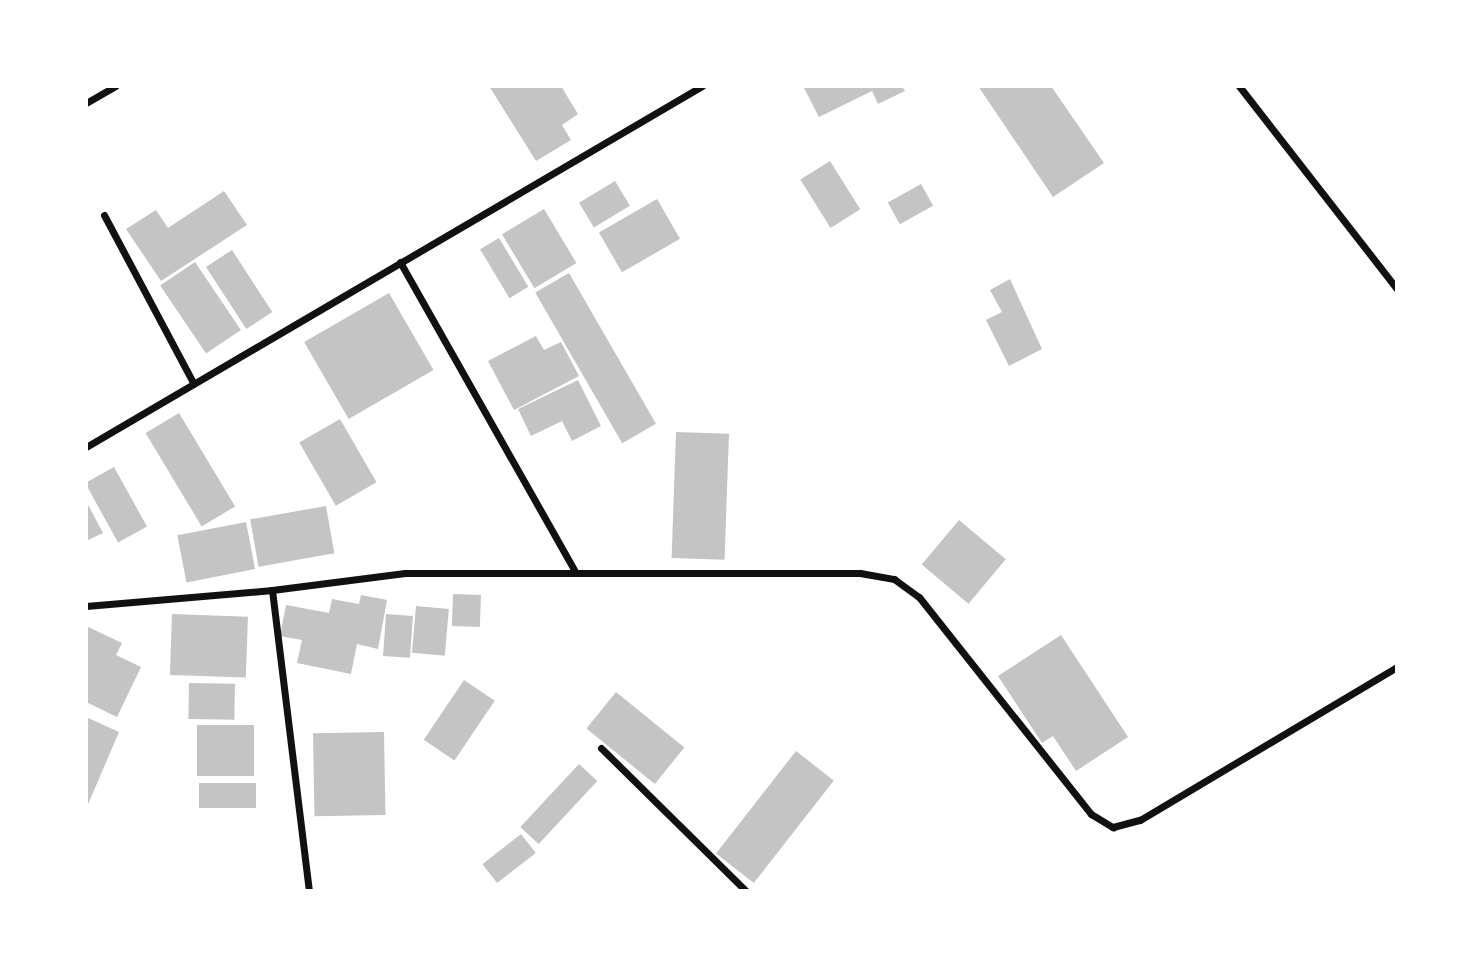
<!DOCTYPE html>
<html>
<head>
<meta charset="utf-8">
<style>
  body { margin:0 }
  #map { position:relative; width:1483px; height:977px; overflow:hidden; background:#fff; font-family:Quicksand,sans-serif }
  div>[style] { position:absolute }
  .building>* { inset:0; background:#c4c4c4; transform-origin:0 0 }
  .minor>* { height:7px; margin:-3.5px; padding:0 3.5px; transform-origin:3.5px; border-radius:3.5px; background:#111 }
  span { translate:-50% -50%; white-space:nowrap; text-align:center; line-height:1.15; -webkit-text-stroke:5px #fff; paint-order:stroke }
  .frame { position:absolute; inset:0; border:88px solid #fff; pointer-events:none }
</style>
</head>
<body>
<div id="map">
  <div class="building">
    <i style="clip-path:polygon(489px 86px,561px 86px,578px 114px,562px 125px,571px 140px,536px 161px)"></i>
    <i style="clip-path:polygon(803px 86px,902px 86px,905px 91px,878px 104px,872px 91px,819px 117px)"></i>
    <i style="clip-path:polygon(978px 86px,1051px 86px,1104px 163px,1053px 197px)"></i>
    <i style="left:830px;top:161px;width:57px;height:35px;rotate:58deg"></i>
    <i style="left:615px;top:181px;width:29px;height:42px;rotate:59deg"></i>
    <i style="left:921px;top:184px;width:25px;height:38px;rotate:61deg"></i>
    <i style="clip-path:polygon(224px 191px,247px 225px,161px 281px,126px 229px,156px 210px,168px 228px)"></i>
    <i style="left:657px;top:199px;width:46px;height:67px;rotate:60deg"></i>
    <i style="left:544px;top:209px;width:63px;height:49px;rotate:59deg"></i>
    <i style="left:499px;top:238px;width:57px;height:22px;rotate:59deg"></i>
    <i style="left:232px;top:250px;width:74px;height:31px;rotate:57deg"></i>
    <i style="left:195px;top:262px;width:82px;height:42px;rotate:56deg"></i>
    <i style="left:569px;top:273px;width:174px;height:39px;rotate:60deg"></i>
    <i style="clip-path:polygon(1010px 279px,1042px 349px,1009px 366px,986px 320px,1002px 312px,990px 290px)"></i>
    <i style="left:389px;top:293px;width:89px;height:98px;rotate:60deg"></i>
    <i style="clip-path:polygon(536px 336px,544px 350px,561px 342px,579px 376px,514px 410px,488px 361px)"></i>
    <i style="clip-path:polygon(578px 380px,601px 426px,572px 441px,562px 421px,531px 436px,518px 409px)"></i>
    <i style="left:179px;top:413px;width:109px;height:39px;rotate:59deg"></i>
    <i style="left:340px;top:419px;width:73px;height:47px;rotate:60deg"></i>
    <i style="left:676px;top:432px;width:53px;height:126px;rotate:2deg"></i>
    <i style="left:114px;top:467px;width:68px;height:33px;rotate:61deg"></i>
    <i style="clip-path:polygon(86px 501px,103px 533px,86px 541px)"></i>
    <i style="left:326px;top:506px;width:48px;height:77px;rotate:80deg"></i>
    <i style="left:959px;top:520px;width:61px;height:58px;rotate:40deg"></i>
    <i style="left:246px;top:522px;width:48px;height:70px;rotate:79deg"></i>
    <i style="left:453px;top:594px;width:28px;height:32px;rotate:2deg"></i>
    <i style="clip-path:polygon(361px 595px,387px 600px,378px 649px,357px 644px,351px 674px,297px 663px,302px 640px,280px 636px,286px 605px,329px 613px,332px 599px,359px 604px)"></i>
    <i style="left:416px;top:606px;width:33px;height:47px;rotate:5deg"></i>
    <i style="left:172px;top:614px;width:76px;height:61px;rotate:2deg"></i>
    <i style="left:386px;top:614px;width:27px;height:42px;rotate:4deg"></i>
    <i style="clip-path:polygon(86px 626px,122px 643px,116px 655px,141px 667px,117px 717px,86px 702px)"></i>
    <i style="clip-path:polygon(1061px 635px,1128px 737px,1076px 771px,1053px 736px,1042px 743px,998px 676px)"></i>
    <i style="left:464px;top:680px;width:37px;height:72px;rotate:34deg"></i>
    <i style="left:189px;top:683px;width:46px;height:36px;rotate:1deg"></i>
    <i style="left:616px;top:692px;width:88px;height:47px;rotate:39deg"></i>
    <i style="clip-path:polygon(86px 717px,119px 732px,86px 809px)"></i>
    <i style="left:197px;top:725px;width:57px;height:51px"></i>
    <i style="left:384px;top:732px;width:83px;height:71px;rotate:89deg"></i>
    <i style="left:796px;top:751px;width:48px;height:130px;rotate:38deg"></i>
    <i style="left:579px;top:764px;width:25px;height:86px;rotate:43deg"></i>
    <i style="left:199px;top:783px;width:57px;height:25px"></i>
    <i style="left:521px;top:834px;width:24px;height:49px;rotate:52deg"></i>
  </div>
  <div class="minor">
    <i style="left:1239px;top:86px;width:257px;rotate:52.1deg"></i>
    <i style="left:86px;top:103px;width:34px;rotate:-30deg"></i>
    <i style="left:104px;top:215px;width:191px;rotate:62deg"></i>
    <i style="left:400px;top:262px;width:354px;rotate:60.5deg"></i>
    <i style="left:86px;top:447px;width:714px;rotate:-30.37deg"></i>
    <i style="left:272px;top:590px;width:303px;rotate:83deg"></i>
    <i style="left:86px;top:606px;width:187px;rotate:-4.9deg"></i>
    <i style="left:272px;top:590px;width:134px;rotate:-7.3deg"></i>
    <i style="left:405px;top:573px;width:455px"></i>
    <i style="left:860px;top:573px;width:35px;rotate:10deg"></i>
    <i style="left:894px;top:579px;width:31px;rotate:36deg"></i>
    <i style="left:919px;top:597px;width:277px;rotate:51.6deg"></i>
    <i style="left:1091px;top:814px;width:26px;rotate:31deg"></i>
    <i style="left:1113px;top:827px;width:28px;rotate:-15deg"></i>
    <i style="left:1140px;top:820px;width:299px;rotate:-30.8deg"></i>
    <i style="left:601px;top:748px;width:204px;rotate:44.6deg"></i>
  </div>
  <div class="frame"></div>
</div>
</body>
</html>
